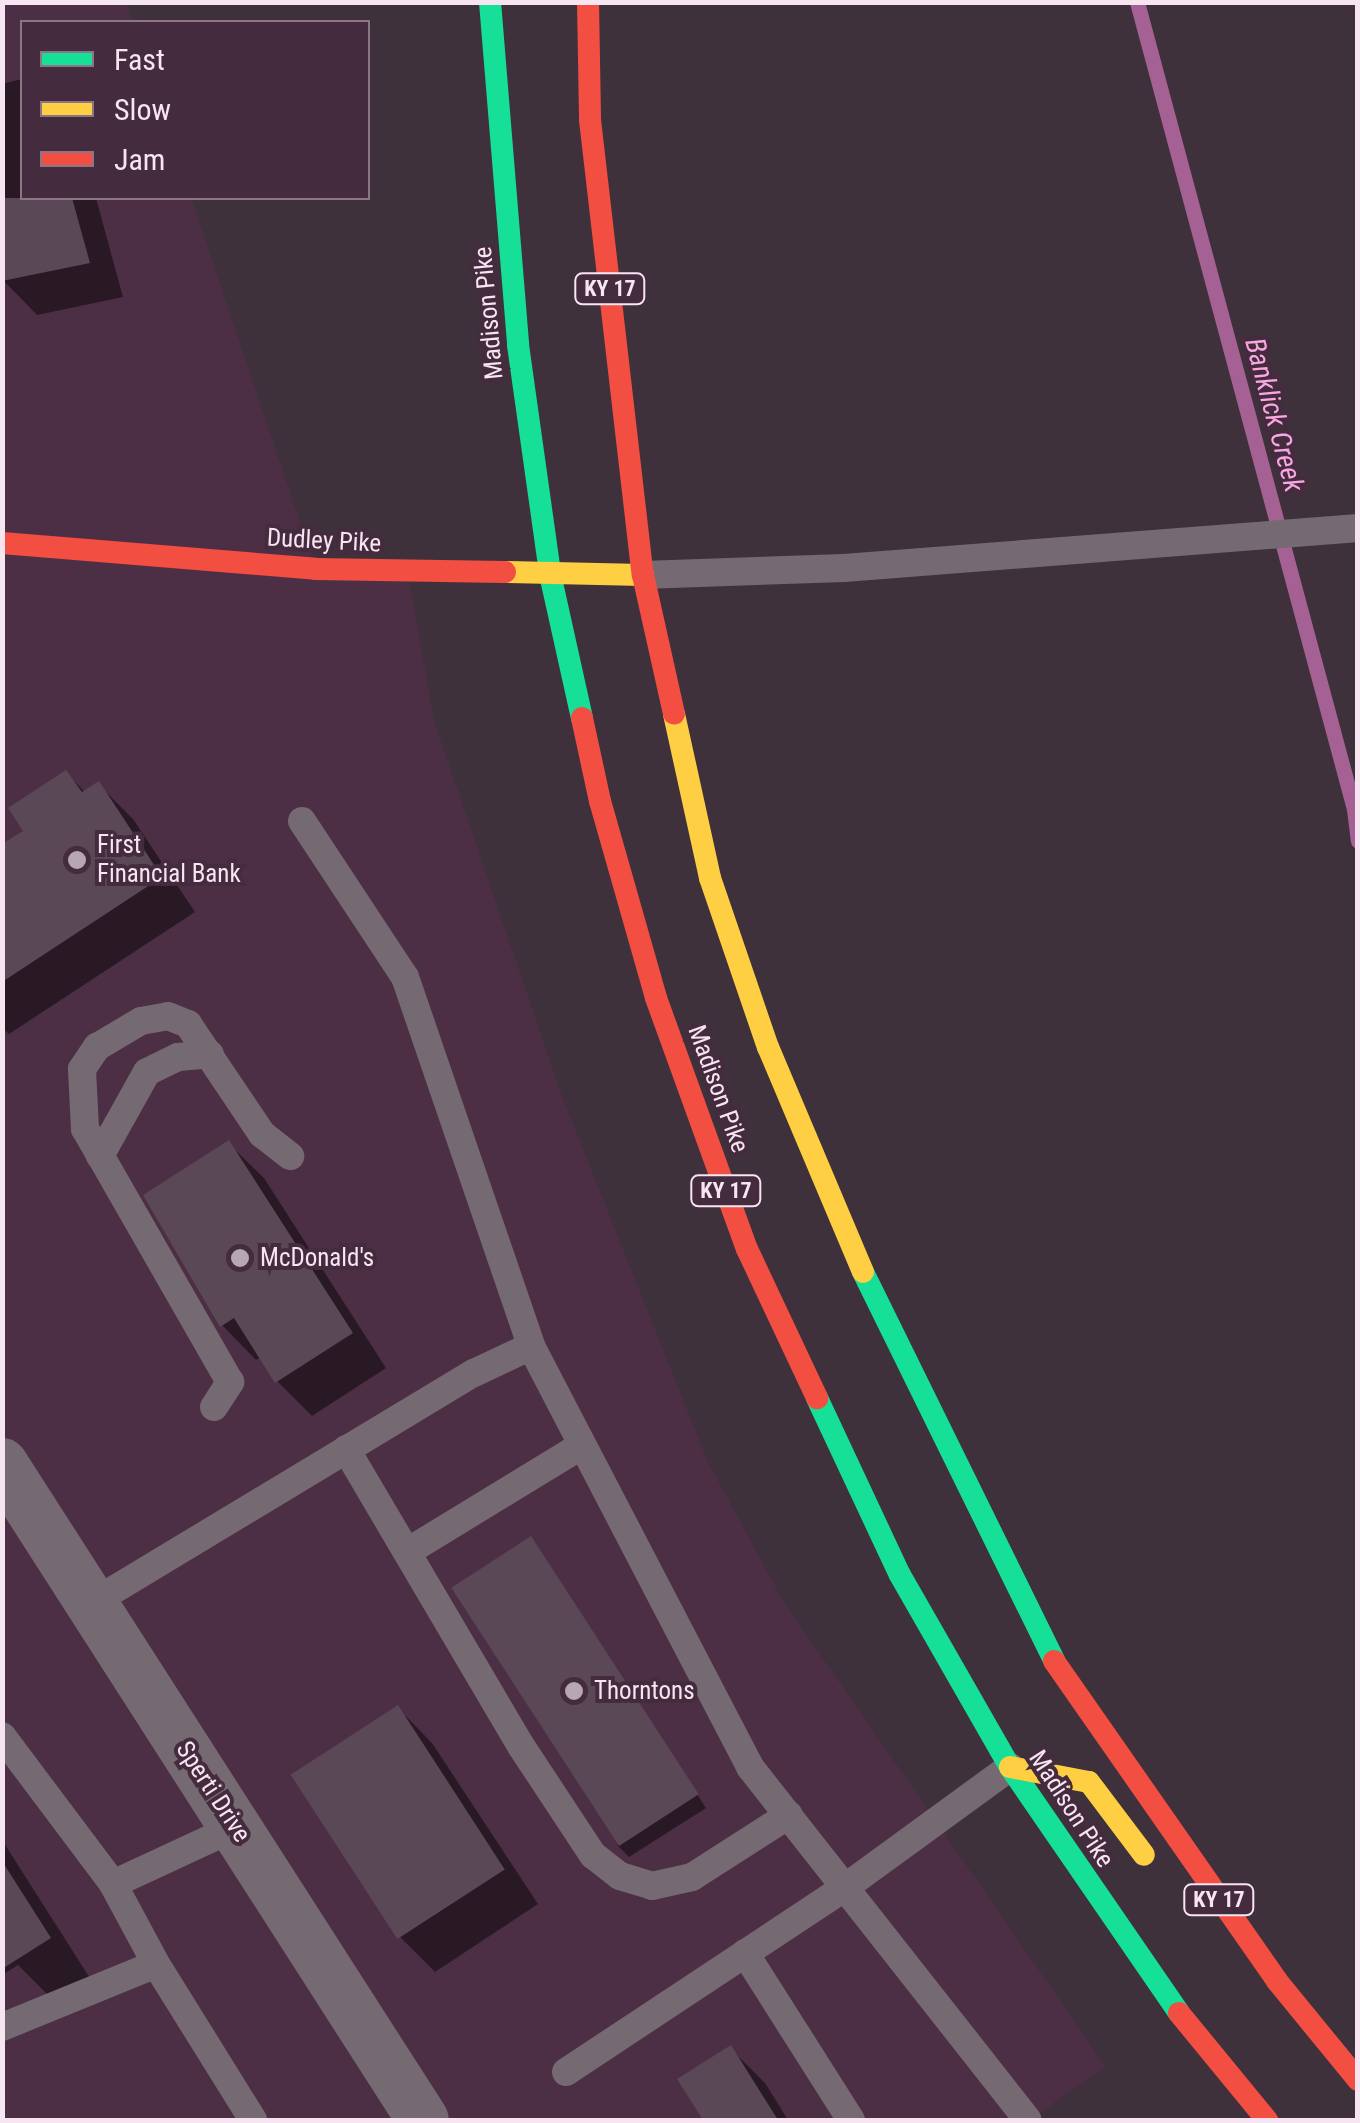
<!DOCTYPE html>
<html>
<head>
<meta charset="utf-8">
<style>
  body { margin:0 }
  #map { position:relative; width:1360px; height:2123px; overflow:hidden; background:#3f313b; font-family:"Roboto Condensed",sans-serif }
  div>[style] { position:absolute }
  .built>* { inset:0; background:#4d2f45 }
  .shadow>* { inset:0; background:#0007 }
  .stream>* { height:15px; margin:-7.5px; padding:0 7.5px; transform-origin:7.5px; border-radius:7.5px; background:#a56193 }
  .building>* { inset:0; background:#5b4856; transform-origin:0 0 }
  .lane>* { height:28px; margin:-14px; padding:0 14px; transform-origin:14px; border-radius:14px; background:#756a71 }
  .street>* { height:52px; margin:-26px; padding:0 26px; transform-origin:26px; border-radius:26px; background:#756a71 }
  .fast>* { height:22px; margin:-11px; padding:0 11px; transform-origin:11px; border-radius:11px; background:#16e098 }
  .slow>* { height:22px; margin:-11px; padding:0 11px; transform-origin:11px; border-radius:11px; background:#ffcf43 }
  .jam>* { height:22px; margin:-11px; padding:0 11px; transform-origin:11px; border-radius:11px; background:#f24e42 }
  .dots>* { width:28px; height:28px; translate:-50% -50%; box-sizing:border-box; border:5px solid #452b3e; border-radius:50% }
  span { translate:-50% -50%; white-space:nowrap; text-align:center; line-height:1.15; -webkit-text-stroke:8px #452b3e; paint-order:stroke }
  .shield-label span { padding:2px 8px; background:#452b3e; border:2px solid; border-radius:8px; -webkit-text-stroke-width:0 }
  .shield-label { font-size:22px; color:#f7e6f2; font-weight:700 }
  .street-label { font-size:25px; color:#f7e6f2 }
  .poi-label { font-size:25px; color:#f7e6f2 }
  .left { translate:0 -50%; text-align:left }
  .water-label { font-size:28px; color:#f7a7e1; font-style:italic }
  .frame { position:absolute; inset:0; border:5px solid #f7e6f2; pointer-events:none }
  .legend { position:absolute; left:20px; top:20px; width:350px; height:180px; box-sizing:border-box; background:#452b3e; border:2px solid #8c7686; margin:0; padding:12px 18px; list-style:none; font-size:30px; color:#f7e6f2 }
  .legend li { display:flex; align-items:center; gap:20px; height:50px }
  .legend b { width:50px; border:2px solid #8c7686 }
</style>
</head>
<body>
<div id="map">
  <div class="built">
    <i style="clip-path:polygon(3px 3px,126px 3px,132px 22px,22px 22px,22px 198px,191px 198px,316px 569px,408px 572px,434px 721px,563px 1099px,707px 1460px,783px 1601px,1106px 2067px,1029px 2120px,3px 2120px)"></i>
  </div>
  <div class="shadow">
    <i style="clip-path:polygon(22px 79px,22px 198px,96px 198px,123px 297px,37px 315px,3px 280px,2px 84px)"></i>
    <i style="clip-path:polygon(66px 773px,86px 793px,98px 784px,133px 819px,195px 912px,9px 1034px,2px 1028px,2px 847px,26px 831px)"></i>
    <i style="clip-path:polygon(229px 1144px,264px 1178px,386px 1368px,312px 1416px,277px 1381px,261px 1357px,256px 1360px,222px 1325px)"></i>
    <i style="clip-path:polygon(531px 1539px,706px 1808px,629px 1857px,618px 1846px)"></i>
    <i style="clip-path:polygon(398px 1708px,432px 1743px,538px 1904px,435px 1972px,400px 1937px)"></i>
    <i style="clip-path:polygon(2px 1840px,93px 1983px,58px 2005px,18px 1965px,2px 1975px)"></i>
    <i style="clip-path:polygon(731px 2049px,765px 2083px,788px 2120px,706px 2120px,681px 2080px)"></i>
  </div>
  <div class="stream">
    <i style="left:1137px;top:2px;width:836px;rotate:74.95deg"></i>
    <i style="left:1354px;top:809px;width:32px;rotate:83deg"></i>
  </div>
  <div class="building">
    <i style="clip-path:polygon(2px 198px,72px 198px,90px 263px,2px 281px)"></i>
    <i style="clip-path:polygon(66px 770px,82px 792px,99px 781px,162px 877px,2px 982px,2px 844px,23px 831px,8px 808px)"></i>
    <i style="clip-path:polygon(229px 1140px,353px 1333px,275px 1383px,234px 1318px,220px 1327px,143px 1195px)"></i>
    <i style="left:531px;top:1536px;width:308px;height:95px;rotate:57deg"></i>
    <i style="left:398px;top:1705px;width:196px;height:128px;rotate:57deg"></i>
    <i style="clip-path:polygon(2px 1861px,51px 1938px,2px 1969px)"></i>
    <i style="clip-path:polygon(731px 2045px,778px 2120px,703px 2120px,677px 2079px)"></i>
  </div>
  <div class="lane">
    <i style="left:643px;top:575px;width:201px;rotate:-2deg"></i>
    <i style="left:844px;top:568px;width:516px;rotate:-4.45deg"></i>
    <i style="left:302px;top:821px;width:187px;rotate:56.6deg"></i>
    <i style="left:405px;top:977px;width:390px;rotate:71.1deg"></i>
    <i style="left:531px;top:1346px;width:475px;rotate:62.5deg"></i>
    <i style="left:750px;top:1767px;width:449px;rotate:51.8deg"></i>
    <i style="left:100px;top:1156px;width:96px;rotate:-60.8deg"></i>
    <i style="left:147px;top:1072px;width:34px;rotate:-26deg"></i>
    <i style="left:178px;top:1057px;width:32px;rotate:-5deg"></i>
    <i style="left:214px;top:1407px;width:30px;rotate:-57deg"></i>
    <i style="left:230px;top:1382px;width:292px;rotate:-119.8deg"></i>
    <i style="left:85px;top:1129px;width:60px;rotate:-92.9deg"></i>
    <i style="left:82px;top:1069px;width:27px;rotate:-56deg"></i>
    <i style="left:97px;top:1047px;width:51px;rotate:-30.6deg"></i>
    <i style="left:141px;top:1021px;width:27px;rotate:-10deg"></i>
    <i style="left:168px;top:1016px;width:22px;rotate:22deg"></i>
    <i style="left:188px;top:1024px;width:133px;rotate:56.1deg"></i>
    <i style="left:262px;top:1134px;width:36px;rotate:38deg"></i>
    <i style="left:346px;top:1449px;width:345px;rotate:59.5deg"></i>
    <i style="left:521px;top:1746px;width:131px;rotate:56.6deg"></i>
    <i style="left:593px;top:1855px;width:34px;rotate:38deg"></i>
    <i style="left:620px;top:1876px;width:34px;rotate:17deg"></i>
    <i style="left:652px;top:1886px;width:41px;rotate:-12.7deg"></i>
    <i style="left:692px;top:1877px;width:115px;rotate:-32.6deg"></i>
    <i style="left:407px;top:1552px;width:205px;rotate:-31.4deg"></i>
    <i style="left:92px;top:1603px;width:446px;rotate:-31.1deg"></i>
    <i style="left:474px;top:1373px;width:63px;rotate:-25.3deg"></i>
    <i style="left:2px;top:1736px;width:185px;rotate:53.1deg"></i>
    <i style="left:113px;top:1884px;width:91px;rotate:61.7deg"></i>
    <i style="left:113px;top:1884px;width:136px;rotate:-24.9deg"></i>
    <i style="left:745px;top:1953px;width:198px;rotate:57.6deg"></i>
    <i style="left:2px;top:2027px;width:166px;rotate:-22.2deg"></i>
    <i style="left:156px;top:1964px;width:184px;rotate:58.1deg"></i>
    <i style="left:566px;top:2072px;width:337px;rotate:-33.5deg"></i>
    <i style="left:847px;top:1886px;width:202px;rotate:-36.1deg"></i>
  </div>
  <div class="street">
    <i style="left:2px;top:1464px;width:779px;rotate:57.31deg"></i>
  </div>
  <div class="fast">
    <i style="left:490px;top:2px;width:344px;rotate:85.3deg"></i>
    <i style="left:518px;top:345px;width:231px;rotate:82deg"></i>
    <i style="left:550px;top:574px;width:148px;rotate:77.5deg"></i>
    <i style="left:863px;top:1272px;width:433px;rotate:63.8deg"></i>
    <i style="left:817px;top:1398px;width:195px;rotate:64.9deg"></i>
    <i style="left:900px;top:1575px;width:221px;rotate:60.2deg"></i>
    <i style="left:1010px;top:1767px;width:298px;rotate:55.5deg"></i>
  </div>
  <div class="slow">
    <i style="left:505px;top:572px;width:138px;rotate:1.2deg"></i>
    <i style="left:674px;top:714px;width:168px;rotate:77.6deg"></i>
    <i style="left:710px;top:878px;width:179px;rotate:71.1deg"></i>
    <i style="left:768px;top:1047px;width:244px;rotate:67.1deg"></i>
    <i style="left:1010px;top:1767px;width:80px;rotate:10.8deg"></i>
    <i style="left:1089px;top:1782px;width:91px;rotate:53deg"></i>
  </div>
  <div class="jam">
    <i style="left:588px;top:2px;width:118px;rotate:89deg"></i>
    <i style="left:590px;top:120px;width:458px;rotate:83.4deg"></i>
    <i style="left:643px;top:575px;width:142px;rotate:77.4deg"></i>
    <i style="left:2px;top:543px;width:315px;rotate:4.7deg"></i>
    <i style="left:316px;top:569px;width:189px;rotate:0.9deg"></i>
    <i style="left:582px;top:718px;width:85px;rotate:77.8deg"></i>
    <i style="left:600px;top:801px;width:205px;rotate:74.1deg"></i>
    <i style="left:656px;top:998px;width:267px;rotate:70.1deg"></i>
    <i style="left:747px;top:1249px;width:165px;rotate:64.8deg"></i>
    <i style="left:1054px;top:1661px;width:390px;rotate:55.1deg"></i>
    <i style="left:1277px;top:1981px;width:128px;rotate:50.7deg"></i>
    <i style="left:1179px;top:2013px;width:139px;rotate:50.6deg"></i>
  </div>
  <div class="dots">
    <i style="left:77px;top:860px;background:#b7a7b2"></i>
    <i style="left:240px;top:1258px;background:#b7a7b2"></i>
    <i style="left:574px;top:1691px;background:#b7a7b2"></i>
  </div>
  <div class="shield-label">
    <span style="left:610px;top:289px">KY 17</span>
    <span style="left:726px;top:1191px">KY 17</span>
    <span style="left:1219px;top:1900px">KY 17</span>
  </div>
  <div class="street-label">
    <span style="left:489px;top:313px;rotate:-95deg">Madison Pike</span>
    <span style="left:324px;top:541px;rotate:3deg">Dudley Pike</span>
    <span style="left:718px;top:1089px;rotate:70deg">Madison Pike</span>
    <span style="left:213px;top:1792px;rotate:57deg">Sperti Drive</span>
    <span style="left:1071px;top:1809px;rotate:57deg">Madison Pike</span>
  </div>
  <div class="poi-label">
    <span class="left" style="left:97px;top:860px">First<br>Financial Bank</span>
    <span class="left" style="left:260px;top:1258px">McDonald's</span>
    <span class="left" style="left:594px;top:1691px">Thorntons</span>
  </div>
  <div class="water-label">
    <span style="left:1274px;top:415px;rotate:75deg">Banklick Creek</span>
  </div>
  <div class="frame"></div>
  <ul class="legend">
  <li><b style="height:12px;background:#16e098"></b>Fast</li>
  <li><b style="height:12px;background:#ffcf43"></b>Slow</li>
  <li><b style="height:12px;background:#f24e42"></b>Jam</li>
  </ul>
</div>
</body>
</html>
